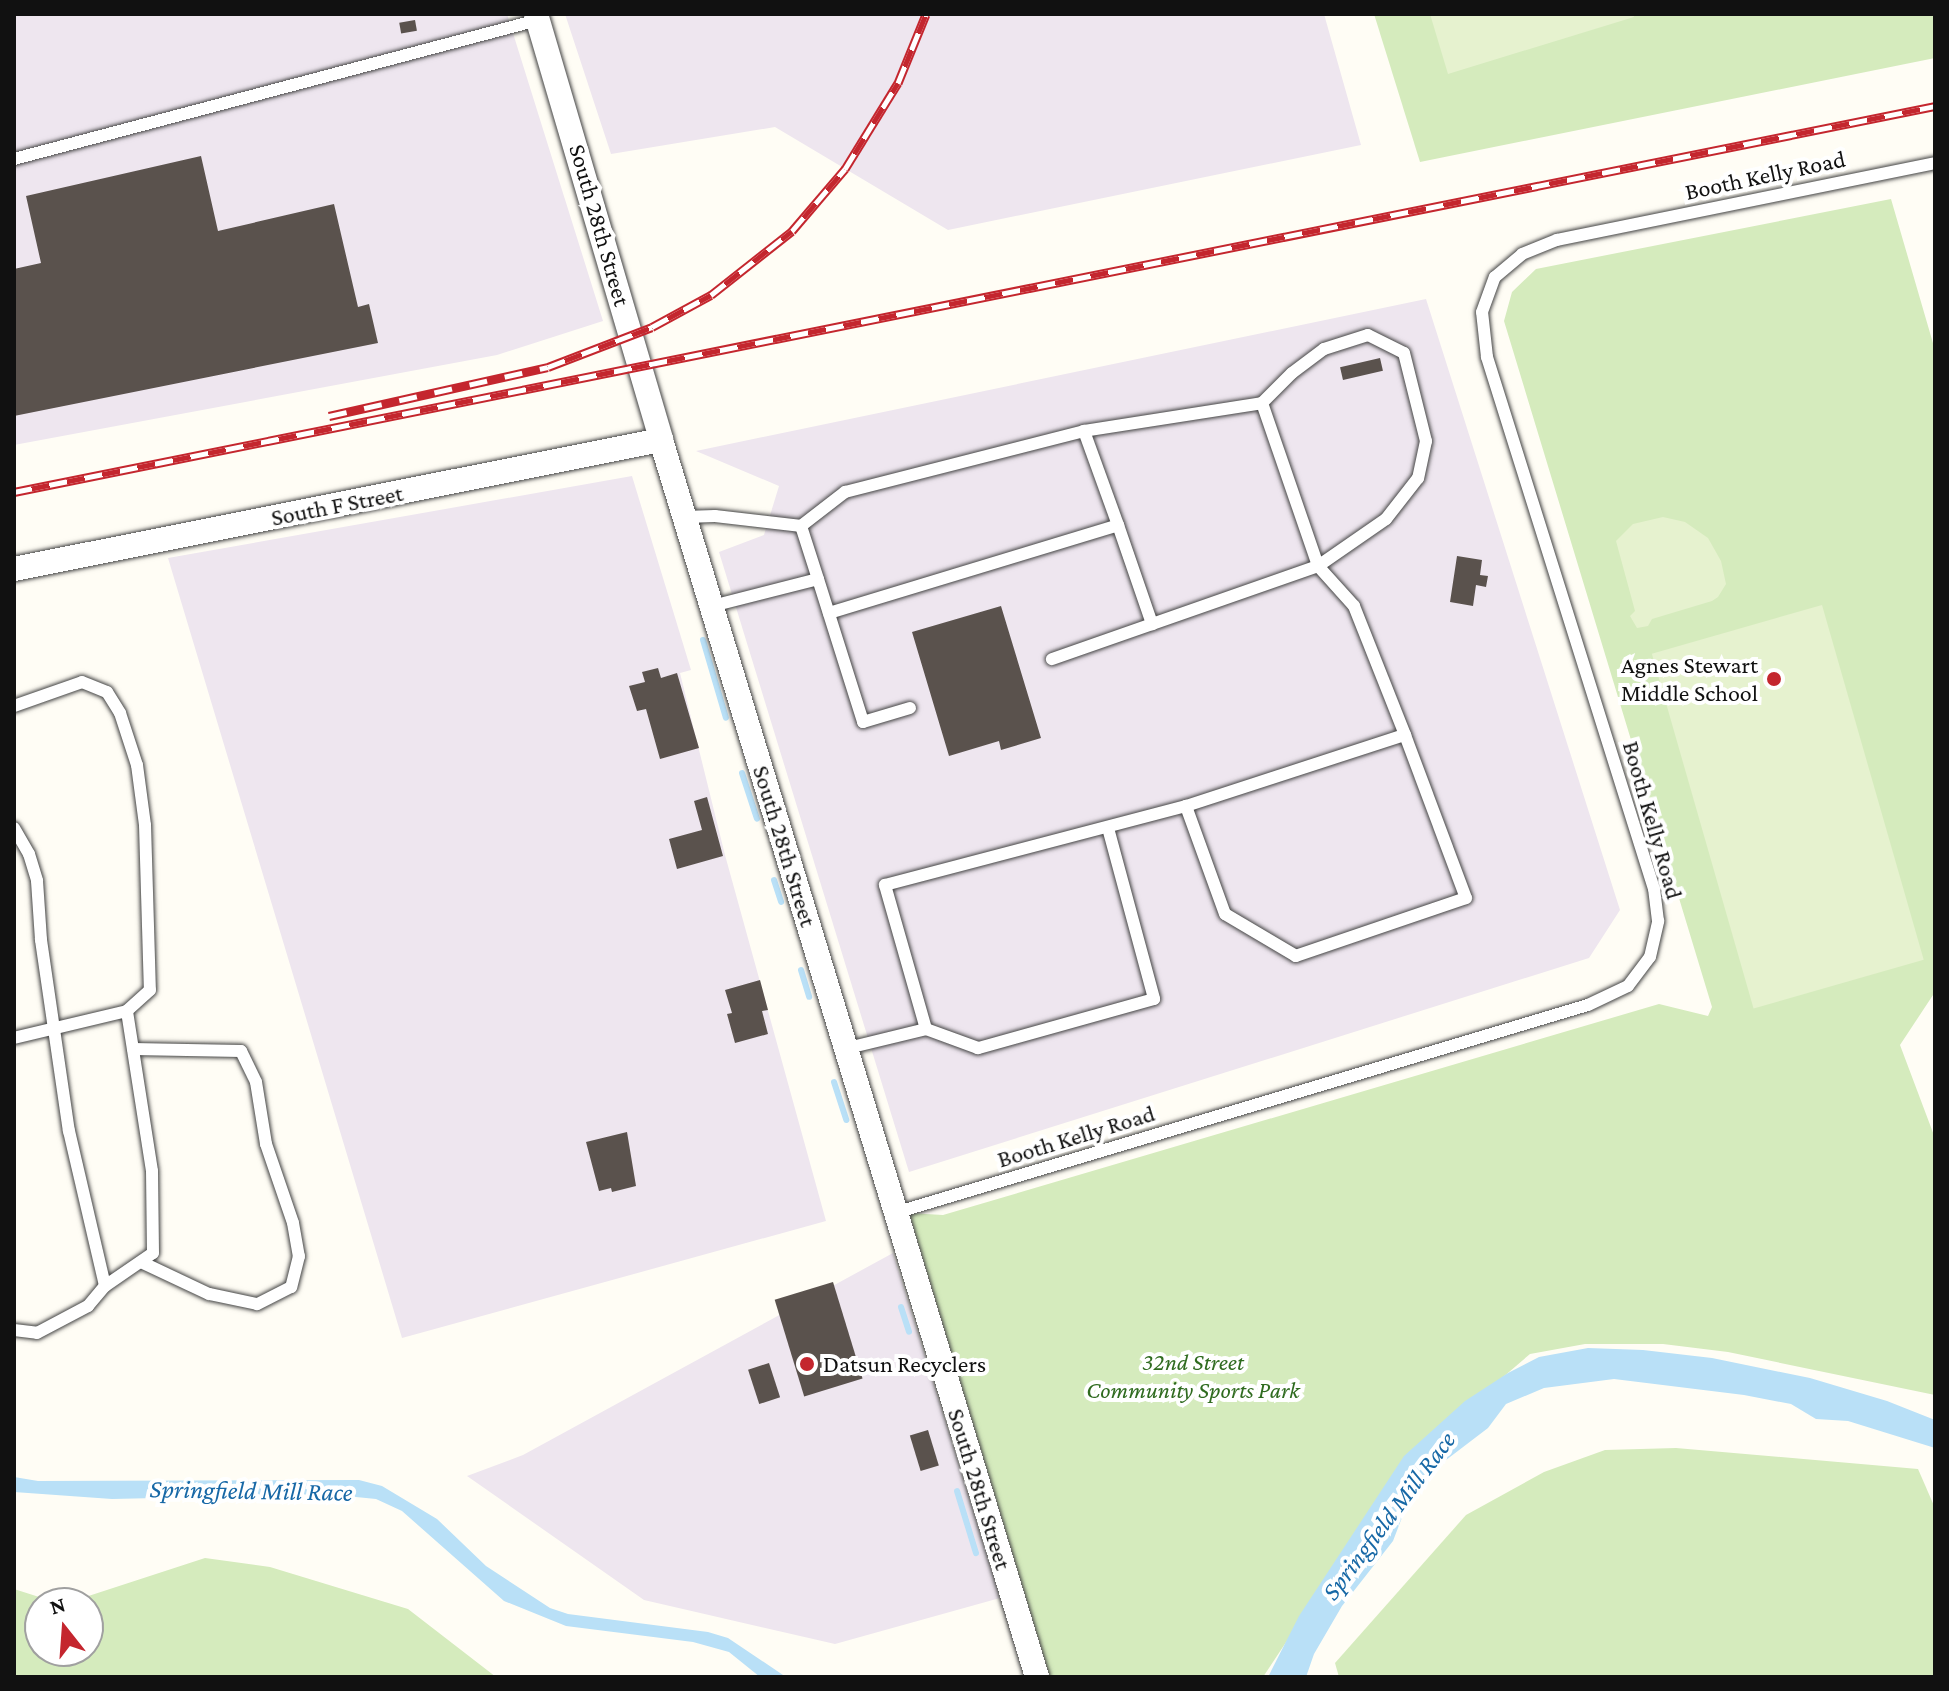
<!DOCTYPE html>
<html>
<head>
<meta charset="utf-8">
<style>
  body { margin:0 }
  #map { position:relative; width:1949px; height:1691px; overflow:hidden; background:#fffdf5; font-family:"Crimson Pro",serif }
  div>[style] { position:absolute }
  .industrial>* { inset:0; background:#eee6ef }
  .green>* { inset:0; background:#d5ebbd }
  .pitch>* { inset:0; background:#e6f2cf; transform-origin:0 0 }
  .water>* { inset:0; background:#b9e0f7 }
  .stream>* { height:6px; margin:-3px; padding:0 3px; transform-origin:3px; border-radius:3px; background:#b9e0f7 }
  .building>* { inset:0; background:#5a524d; transform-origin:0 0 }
  .roads { filter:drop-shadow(0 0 2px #444) drop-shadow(0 0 2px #444) }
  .service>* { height:12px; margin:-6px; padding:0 6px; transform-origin:6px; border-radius:6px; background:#fff }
  .minor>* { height:24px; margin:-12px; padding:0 12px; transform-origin:12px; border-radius:12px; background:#fff }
  .rail>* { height:9px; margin-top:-4.5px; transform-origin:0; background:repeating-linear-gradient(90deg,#fff 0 18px,#c4262e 0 36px); box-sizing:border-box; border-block:2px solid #c4262e }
  .dots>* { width:22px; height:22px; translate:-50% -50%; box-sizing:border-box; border:4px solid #fff; border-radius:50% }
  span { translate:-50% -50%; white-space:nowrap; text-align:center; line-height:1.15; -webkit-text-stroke:8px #fff; paint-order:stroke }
  .street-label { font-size:24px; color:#111 }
  .poi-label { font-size:24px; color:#111 }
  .right { translate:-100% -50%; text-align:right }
  .left { translate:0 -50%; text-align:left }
  .park-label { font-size:24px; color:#2f6b1f; font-style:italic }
  .water-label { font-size:26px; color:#1768a6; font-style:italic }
  .frame { position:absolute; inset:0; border:16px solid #111; pointer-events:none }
  .north { position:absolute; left:24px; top:1587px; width:80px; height:80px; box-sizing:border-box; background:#fff; border:2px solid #a0a0a0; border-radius:50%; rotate:343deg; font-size:22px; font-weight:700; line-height:32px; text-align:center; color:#111 }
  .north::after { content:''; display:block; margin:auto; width:28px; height:36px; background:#c4262e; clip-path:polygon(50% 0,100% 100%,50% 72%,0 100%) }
</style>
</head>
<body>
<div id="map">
  <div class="industrial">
    <i style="clip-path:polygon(14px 14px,507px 14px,603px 321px,497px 355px,14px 445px)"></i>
    <i style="clip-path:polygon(565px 14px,1324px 14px,1361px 145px,948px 230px,775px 127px,611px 154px)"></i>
    <i style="clip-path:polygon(1426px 299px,1620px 910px,1589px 958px,909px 1172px,719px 552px,764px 535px,779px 486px,696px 451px)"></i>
    <i style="clip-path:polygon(632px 476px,691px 670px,680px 673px,725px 855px,826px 1221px,402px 1338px,168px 558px)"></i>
    <i style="clip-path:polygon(893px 1253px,1000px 1598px,835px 1644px,644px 1600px,467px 1476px,523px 1455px)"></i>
  </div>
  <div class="green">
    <i style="clip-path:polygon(1374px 14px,1935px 14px,1935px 58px,1420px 162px)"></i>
    <i style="clip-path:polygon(1891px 199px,1935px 350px,1935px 992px,1900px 1045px,1935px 1138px,1935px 1395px,1728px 1352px,1663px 1344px,1585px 1344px,1530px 1354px,1407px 1459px,1263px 1677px,1050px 1677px,909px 1213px,943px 1215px,1659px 1004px,1708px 1016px,1712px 1007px,1504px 321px,1512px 292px,1536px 269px)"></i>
    <i style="clip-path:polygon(1676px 1448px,1918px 1469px,1935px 1508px,1935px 1677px,1339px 1677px,1335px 1663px,1466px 1515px,1544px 1472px,1605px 1450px)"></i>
    <i style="clip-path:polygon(205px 1558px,270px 1567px,408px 1609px,496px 1677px,14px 1677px,14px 1589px,58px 1603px,40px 1603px,40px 1651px,88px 1651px,88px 1603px,67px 1603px)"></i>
  </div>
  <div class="pitch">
    <i style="clip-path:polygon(1430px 14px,1633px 14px,1634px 17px,1448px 74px)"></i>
    <i style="clip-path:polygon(1663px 517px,1685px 522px,1708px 538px,1721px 561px,1726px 584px,1718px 597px,1712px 601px,1652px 619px,1648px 626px,1637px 628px,1630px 616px,1635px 611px,1616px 541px,1633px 524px)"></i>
    <i style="left:1822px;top:605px;width:369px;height:177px;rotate:74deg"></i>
  </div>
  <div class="water">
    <i style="clip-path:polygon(1588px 1348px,1643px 1350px,1712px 1358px,1810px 1378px,1887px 1401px,1935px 1420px,1935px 1448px,1848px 1421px,1816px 1419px,1791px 1404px,1744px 1395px,1614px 1379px,1544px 1388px,1506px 1404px,1488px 1428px,1429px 1473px,1411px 1494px,1393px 1541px,1342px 1606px,1314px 1654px,1306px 1677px,1268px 1677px,1299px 1616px,1404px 1456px,1465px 1401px,1508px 1373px,1539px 1357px)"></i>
    <i style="clip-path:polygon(14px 1477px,38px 1481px,359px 1480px,382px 1486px,437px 1519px,486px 1566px,550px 1608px,568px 1614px,708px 1632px,728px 1638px,786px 1677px,760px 1677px,729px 1652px,693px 1642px,566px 1626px,504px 1601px,402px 1511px,376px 1499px,326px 1494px,112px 1499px,14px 1492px)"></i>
  </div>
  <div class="stream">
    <i style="left:703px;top:640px;width:81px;rotate:73.6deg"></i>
    <i style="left:742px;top:773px;width:48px;rotate:71.9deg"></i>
    <i style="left:774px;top:880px;width:23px;rotate:72deg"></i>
    <i style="left:801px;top:970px;width:28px;rotate:73deg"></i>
    <i style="left:834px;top:1082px;width:40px;rotate:72deg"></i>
    <i style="left:901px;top:1307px;width:26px;rotate:72deg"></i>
    <i style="left:957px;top:1491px;width:65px;rotate:73deg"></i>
  </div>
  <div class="building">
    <i style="left:415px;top:20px;width:11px;height:16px;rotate:80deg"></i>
    <i style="clip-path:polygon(201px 156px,218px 231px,334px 204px,358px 307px,369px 304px,378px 343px,14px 416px,14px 269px,41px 263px,26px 196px)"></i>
    <i style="left:1380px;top:358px;width:13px;height:41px;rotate:77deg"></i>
    <i style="clip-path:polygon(1457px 556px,1482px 560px,1480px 575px,1488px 576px,1486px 587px,1476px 585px,1473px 606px,1450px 602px)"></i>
    <i style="clip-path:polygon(1001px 606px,1041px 738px,1001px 750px,999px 741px,949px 756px,912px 632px)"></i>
    <i style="clip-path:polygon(658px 668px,661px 678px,677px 673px,699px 748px,660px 759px,646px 709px,637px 711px,629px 686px,645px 682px,642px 672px)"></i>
    <i style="clip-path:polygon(707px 797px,723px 856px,677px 869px,669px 839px,702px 830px,694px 801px)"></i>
    <i style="clip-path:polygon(760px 980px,768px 1010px,762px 1011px,768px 1034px,735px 1043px,727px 1014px,732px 1013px,725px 990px)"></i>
    <i style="clip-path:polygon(627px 1132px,636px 1186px,612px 1192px,611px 1188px,599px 1191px,586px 1142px)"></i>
    <i style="left:833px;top:1282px;width:101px;height:61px;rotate:73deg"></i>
    <i style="left:769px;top:1363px;width:36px;height:22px;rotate:72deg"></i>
    <i style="left:928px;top:1430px;width:37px;height:19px;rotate:73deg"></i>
  </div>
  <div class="roads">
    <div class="service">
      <i style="left:14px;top:159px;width:542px;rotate:-14.86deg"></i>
      <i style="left:1262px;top:403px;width:42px;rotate:-45deg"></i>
      <i style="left:1292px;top:373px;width:40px;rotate:-37deg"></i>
      <i style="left:1324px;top:349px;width:46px;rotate:-17.7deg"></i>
      <i style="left:1368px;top:335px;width:40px;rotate:26.6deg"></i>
      <i style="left:1404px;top:353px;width:91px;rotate:76deg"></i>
      <i style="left:1426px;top:441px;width:38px;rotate:102deg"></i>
      <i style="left:1418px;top:478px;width:52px;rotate:128deg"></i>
      <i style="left:1386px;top:519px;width:83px;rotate:145.3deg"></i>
      <i style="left:1318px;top:566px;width:54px;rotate:48deg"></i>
      <i style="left:1354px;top:606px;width:139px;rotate:68.4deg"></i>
      <i style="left:1405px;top:735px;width:174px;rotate:69.5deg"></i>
      <i style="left:1466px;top:898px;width:180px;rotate:161.2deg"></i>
      <i style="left:1296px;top:956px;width:82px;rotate:-149.4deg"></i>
      <i style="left:1225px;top:914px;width:115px;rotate:-109.9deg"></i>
      <i style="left:1186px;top:806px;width:230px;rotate:-18deg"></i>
      <i style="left:684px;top:517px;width:31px;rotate:-2deg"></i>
      <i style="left:715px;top:516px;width:87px;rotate:6.6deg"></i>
      <i style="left:801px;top:526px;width:56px;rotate:-37.7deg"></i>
      <i style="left:845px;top:492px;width:247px;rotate:-14.3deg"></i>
      <i style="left:1084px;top:431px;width:180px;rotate:-8.9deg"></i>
      <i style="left:1262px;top:403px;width:172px;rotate:71deg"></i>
      <i style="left:1318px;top:566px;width:282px;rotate:160.7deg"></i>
      <i style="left:1118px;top:525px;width:105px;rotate:71deg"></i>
      <i style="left:801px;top:526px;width:56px;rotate:72.2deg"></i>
      <i style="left:712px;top:606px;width:109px;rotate:-14.3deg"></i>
      <i style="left:818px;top:579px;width:150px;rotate:72.5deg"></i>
      <i style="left:863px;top:722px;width:49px;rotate:-16.6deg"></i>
      <i style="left:829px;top:613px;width:302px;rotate:-16.9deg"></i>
      <i style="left:1118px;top:525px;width:100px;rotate:-109.9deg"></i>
      <i style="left:14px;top:706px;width:72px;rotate:-19.4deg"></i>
      <i style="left:82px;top:682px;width:27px;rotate:22deg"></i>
      <i style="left:107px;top:692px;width:25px;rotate:58deg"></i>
      <i style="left:120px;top:713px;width:55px;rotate:71.9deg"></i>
      <i style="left:137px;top:765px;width:61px;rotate:82.4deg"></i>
      <i style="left:145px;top:825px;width:165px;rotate:88.3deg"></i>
      <i style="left:150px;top:990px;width:31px;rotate:138deg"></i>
      <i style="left:127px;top:1011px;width:116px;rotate:166.6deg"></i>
      <i style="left:14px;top:828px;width:30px;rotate:60deg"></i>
      <i style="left:29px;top:854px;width:28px;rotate:73deg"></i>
      <i style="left:37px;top:881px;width:59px;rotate:86.1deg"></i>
      <i style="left:41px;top:940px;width:193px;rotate:81.7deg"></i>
      <i style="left:69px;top:1131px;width:159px;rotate:76.9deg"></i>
      <i style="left:1108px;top:828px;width:177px;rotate:74.9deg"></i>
      <i style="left:1154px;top:999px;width:183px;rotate:164.4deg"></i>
      <i style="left:978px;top:1048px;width:55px;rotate:-159.9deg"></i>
      <i style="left:926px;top:1029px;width:150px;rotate:-105.9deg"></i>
      <i style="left:885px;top:885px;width:311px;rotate:-14.7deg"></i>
      <i style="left:848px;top:1048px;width:80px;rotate:-13.7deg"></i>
      <i style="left:133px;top:1049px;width:108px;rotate:1.1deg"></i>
      <i style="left:241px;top:1051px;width:34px;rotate:64deg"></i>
      <i style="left:256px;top:1082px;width:63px;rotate:80.8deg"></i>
      <i style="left:266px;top:1144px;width:83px;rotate:71.1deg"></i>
      <i style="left:293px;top:1223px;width:34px;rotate:80deg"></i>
      <i style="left:299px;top:1256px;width:32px;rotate:104deg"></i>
      <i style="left:291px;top:1287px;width:38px;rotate:153deg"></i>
      <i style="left:257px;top:1304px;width:49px;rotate:-168.2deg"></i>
      <i style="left:209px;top:1294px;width:75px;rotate:-154.8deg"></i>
      <i style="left:898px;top:1212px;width:720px;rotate:-16.7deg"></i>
      <i style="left:1588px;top:1005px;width:44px;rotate:-25.4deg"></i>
      <i style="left:1628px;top:986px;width:36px;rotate:-53deg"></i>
      <i style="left:1650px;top:957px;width:37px;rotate:-77deg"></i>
      <i style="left:1658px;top:921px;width:32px;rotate:-97deg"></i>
      <i style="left:1654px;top:889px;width:558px;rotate:-107.43deg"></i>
      <i style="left:1487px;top:357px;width:45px;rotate:-96.3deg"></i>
      <i style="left:1482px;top:312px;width:37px;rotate:-70deg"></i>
      <i style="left:1495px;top:277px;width:35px;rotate:-40deg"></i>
      <i style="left:1522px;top:254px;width:38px;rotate:-22deg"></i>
      <i style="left:1557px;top:240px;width:386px;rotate:-11.5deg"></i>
      <i style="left:14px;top:1330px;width:23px;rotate:7deg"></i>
      <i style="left:37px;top:1333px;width:58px;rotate:-27.9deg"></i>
      <i style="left:88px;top:1306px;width:26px;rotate:-50deg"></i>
      <i style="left:105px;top:1286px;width:58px;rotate:-34.5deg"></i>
      <i style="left:153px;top:1253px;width:82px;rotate:-90.7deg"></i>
      <i style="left:152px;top:1171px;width:162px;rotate:-98.9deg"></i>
    </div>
    <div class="minor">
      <i style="left:536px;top:14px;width:444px;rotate:73.6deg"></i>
      <i style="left:661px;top:440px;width:1293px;rotate:73.09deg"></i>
      <i style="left:14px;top:569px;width:660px;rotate:-11.28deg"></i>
    </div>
  </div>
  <div class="rail">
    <i style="left:329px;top:416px;width:224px;rotate:-12.6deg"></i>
    <i style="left:548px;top:367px;width:111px;rotate:-21deg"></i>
    <i style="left:652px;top:327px;width:67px;rotate:-28.5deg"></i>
    <i style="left:711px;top:295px;width:103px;rotate:-38.3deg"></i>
    <i style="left:792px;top:231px;width:82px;rotate:-49.5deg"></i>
    <i style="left:845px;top:169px;width:101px;rotate:-58.4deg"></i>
    <i style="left:898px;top:83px;width:74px;rotate:-67.9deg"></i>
    <i style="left:14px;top:492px;width:1959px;rotate:-11.36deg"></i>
  </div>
  <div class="dots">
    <i style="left:1774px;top:679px;background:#c4262e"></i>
    <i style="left:807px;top:1364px;background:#c4262e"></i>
  </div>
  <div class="street-label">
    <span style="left:1765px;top:175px;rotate:-12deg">Booth Kelly Road</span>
    <span style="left:600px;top:225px;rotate:74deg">South 28th Street</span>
    <span style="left:337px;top:505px;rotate:-11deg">South F Street</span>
    <span style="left:1653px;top:820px;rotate:74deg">Booth Kelly Road</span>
    <span style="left:785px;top:846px;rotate:73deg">South 28th Street</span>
    <span style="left:1076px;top:1136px;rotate:-17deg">Booth Kelly Road</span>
    <span style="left:980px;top:1489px;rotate:73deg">South 28th Street</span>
  </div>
  <div class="poi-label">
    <span class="right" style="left:1758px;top:679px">Agnes Stewart<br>Middle School</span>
    <span class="left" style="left:823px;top:1364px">Datsun Recyclers</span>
  </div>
  <div class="park-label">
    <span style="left:1193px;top:1376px">32nd Street<br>Community Sports Park</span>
  </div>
  <div class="water-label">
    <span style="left:251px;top:1491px;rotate:1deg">Springfield Mill Race</span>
    <span style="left:1389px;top:1516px;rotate:-53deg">Springfield Mill Race</span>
  </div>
  <div class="frame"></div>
  <div class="north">N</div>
</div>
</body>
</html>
